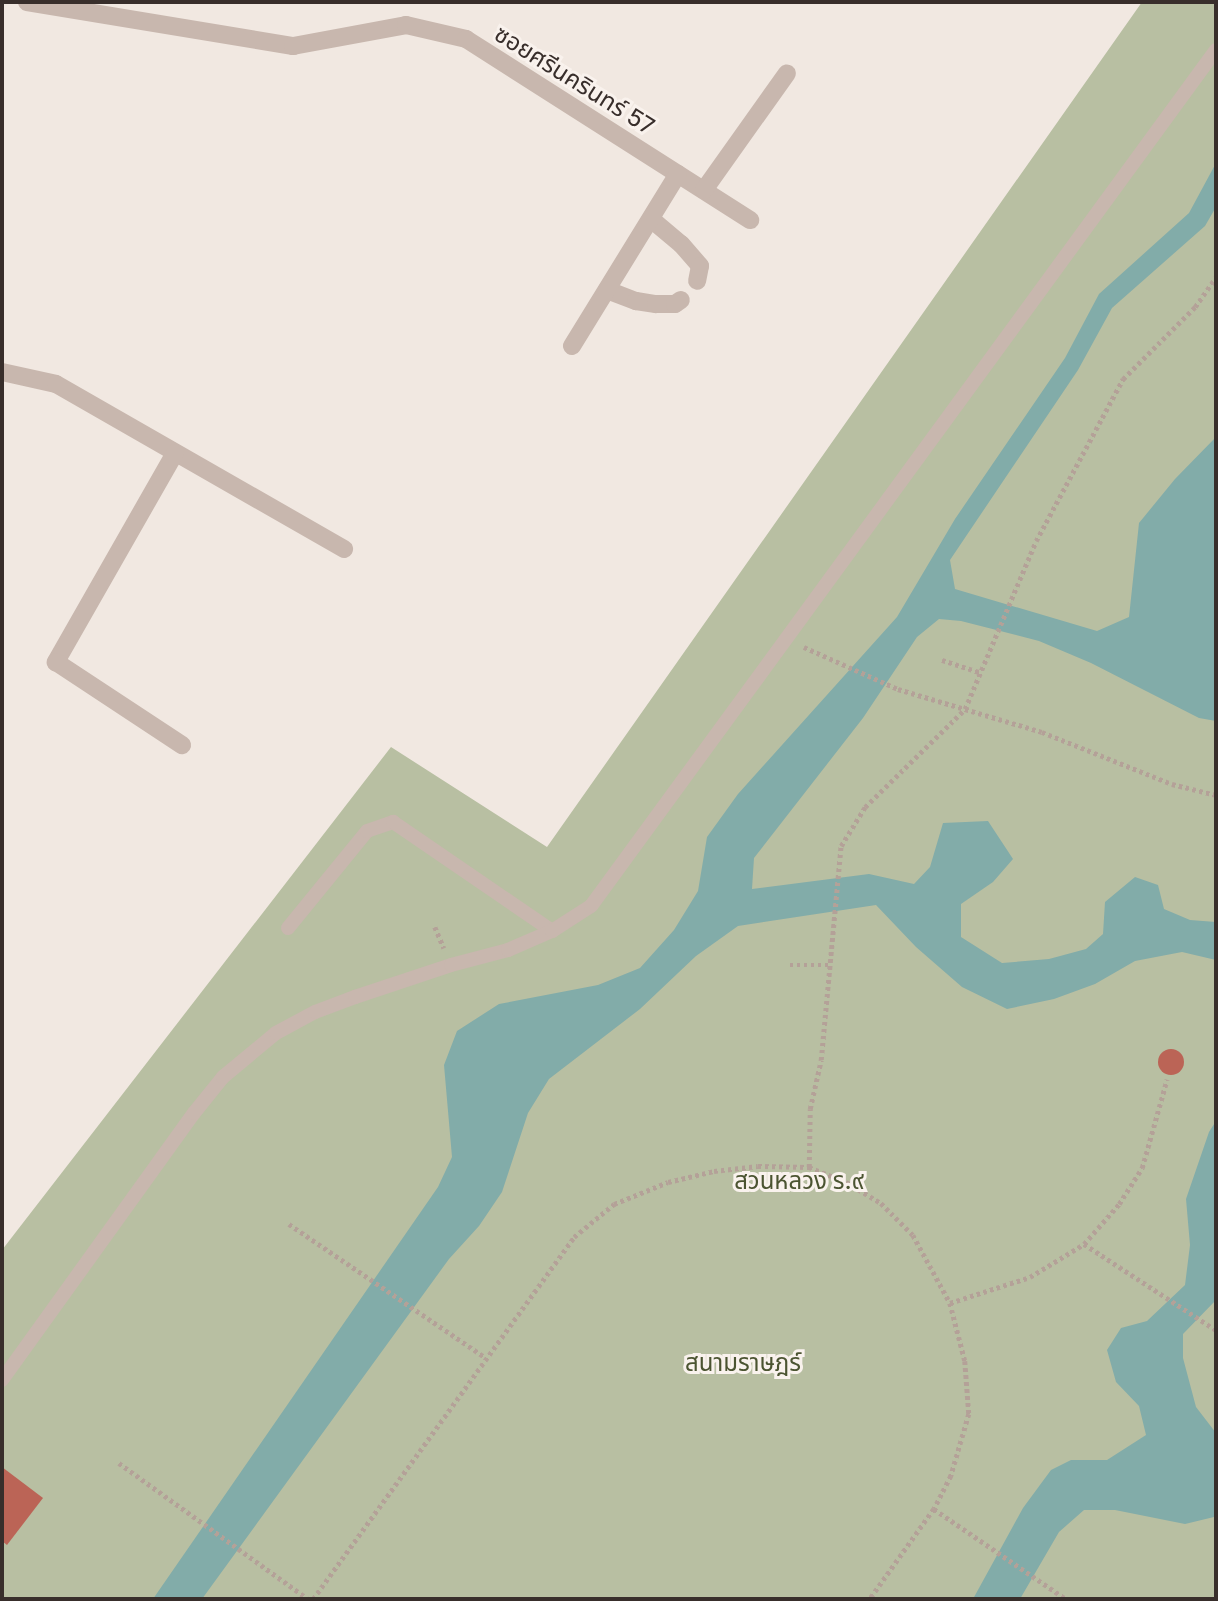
<!DOCTYPE html>
<html>
<head>
<meta charset="utf-8">
<style>
  body { margin:0 }
  #map { position:relative; width:1218px; height:1601px; overflow:hidden; background:#f1e8e1; font-family:"Golos Text","Noto Sans Thai",sans-serif }
  div>[style] { position:absolute }
  .green>* { inset:0; background:#b8bfa2 }
  .water>* { inset:0; background:#82aca9 }
  .building>* { inset:0; background:#bb6456 }
  .round { border-radius:50% }
  .path>* { height:4.5px; margin-top:-2.25px; transform-origin:0; background:repeating-linear-gradient(90deg,#b4a198 0 3.5px,transparent 0 7px) }
  .service>* { height:14px; margin:-7px; padding:0 7px; transform-origin:7px; border-radius:7px; background:#c8b7ae }
  .minor>* { height:18px; margin:-9px; padding:0 9px; transform-origin:9px; border-radius:9px; background:#c8b7ae }
  span { translate:-50% -50%; white-space:nowrap; text-align:center; line-height:1.15; -webkit-text-stroke:6px #f9f2ed; paint-order:stroke }
  .street-label { font-size:24px; color:#382e2b }
  .park-label { font-size:24px; color:#4b5431 }
  .frame { position:absolute; inset:0; border:4px solid #382e2b; pointer-events:none }
</style>
</head>
<body>
<div id="map">
  <div class="green">
    <i style="clip-path:polygon(1142px 2px,1216px 2px,1216px 1599px,2px 1599px,2px 1250px,391px 747px,547px 847px)"></i>
  </div>
  <div class="water">
    <i style="clip-path:polygon(1216px 163px,1216px 207px,1205px 226px,1112px 308px,1078px 370px,950px 560px,955px 589px,1097px 631px,1129px 617px,1139px 523px,1175px 479px,1216px 437px,1216px 721px,1199px 718px,1091px 663px,1039px 641px,961px 621px,939px 619px,917px 637px,863px 718px,754px 858px,752px 889px,869px 874px,914px 884px,930px 867px,943px 823px,988px 821px,1013px 859px,993px 882px,961px 904px,961px 937px,1002px 963px,1049px 959px,1086px 949px,1103px 934px,1105px 902px,1135px 877px,1158px 885px,1164px 909px,1190px 920px,1216px 922px,1216px 960px,1182px 952px,1135px 961px,1095px 984px,1054px 999px,1007px 1009px,962px 987px,916px 947px,876px 905px,738px 926px,696px 956px,640px 1009px,549px 1079px,528px 1113px,502px 1192px,479px 1226px,449px 1259px,202px 1599px,153px 1599px,438px 1187px,452px 1157px,444px 1065px,457px 1031px,499px 1004px,598px 985px,640px 968px,674px 930px,698px 891px,707px 837px,738px 794px,897px 617px,955px 519px,1065px 358px,1099px 294px,1189px 213px)"></i>
    <i style="clip-path:polygon(1216px 1121px,1216px 1300px,1183px 1334px,1183px 1358px,1196px 1407px,1216px 1433px,1214px 1517px,1185px 1524px,1115px 1510px,1084px 1510px,1059px 1532px,1020px 1599px,973px 1599px,1023px 1508px,1051px 1470px,1071px 1460px,1107px 1460px,1146px 1435px,1139px 1406px,1116px 1382px,1107px 1350px,1121px 1328px,1147px 1321px,1185px 1285px,1190px 1245px,1186px 1199px,1209px 1132px)"></i>
  </div>
  <div class="building">
    <i class="round" style="left:1158px;top:1049px;width:26px;height:26px"></i>
    <i style="clip-path:polygon(2px 1467px,43px 1498px,7px 1545px,2px 1541px)"></i>
  </div>
  <div class="path">
    <i style="left:804px;top:647px;width:103px;rotate:24.1deg"></i>
    <i style="left:898px;top:689px;width:150px;rotate:16.6deg"></i>
    <i style="left:1042px;top:732px;width:140px;rotate:21.8deg"></i>
    <i style="left:1172px;top:784px;width:45px;rotate:14deg"></i>
    <i style="left:942px;top:660px;width:40px;rotate:18deg"></i>
    <i style="left:435px;top:927px;width:23px;rotate:67deg"></i>
    <i style="left:790px;top:965px;width:41px"></i>
    <i style="left:809px;top:1167px;width:58px;rotate:-89deg"></i>
    <i style="left:810px;top:1109px;width:50px;rotate:-77.3deg"></i>
    <i style="left:821px;top:1060px;width:215px;rotate:-84.7deg"></i>
    <i style="left:841px;top:846px;width:46px;rotate:-58.4deg"></i>
    <i style="left:865px;top:807px;width:140px;rotate:-44.4deg"></i>
    <i style="left:965px;top:709px;width:182px;rotate:-67.1deg"></i>
    <i style="left:1036px;top:541px;width:184px;rotate:-61.8deg"></i>
    <i style="left:1123px;top:379px;width:102px;rotate:-45deg"></i>
    <i style="left:1195px;top:307px;width:37px;rotate:-55deg"></i>
    <i style="left:289px;top:1224px;width:238px;rotate:34.2deg"></i>
    <i style="left:1084px;top:1244px;width:158px;rotate:33.1deg"></i>
    <i style="left:950px;top:1303px;width:84px;rotate:-18deg"></i>
    <i style="left:1030px;top:1277px;width:63px;rotate:-31.4deg"></i>
    <i style="left:1084px;top:1244px;width:53px;rotate:-48.8deg"></i>
    <i style="left:1119px;top:1204px;width:43px;rotate:-57.4deg"></i>
    <i style="left:1142px;top:1168px;width:92px;rotate:-74.3deg"></i>
    <i style="left:119px;top:1463px;width:233px;rotate:35.7deg"></i>
    <i style="left:934px;top:1509px;width:160px;rotate:34.3deg"></i>
    <i style="left:313px;top:1599px;width:446px;rotate:-54.2deg"></i>
    <i style="left:574px;top:1237px;width:52px;rotate:-39.5deg"></i>
    <i style="left:614px;top:1204px;width:58px;rotate:-22.2deg"></i>
    <i style="left:668px;top:1182px;width:47px;rotate:-13.4deg"></i>
    <i style="left:714px;top:1171px;width:44px;rotate:-6.5deg"></i>
    <i style="left:758px;top:1166px;width:51px;rotate:1.1deg"></i>
    <i style="left:809px;top:1167px;width:40px;rotate:22deg"></i>
    <i style="left:846px;top:1182px;width:41px;rotate:31deg"></i>
    <i style="left:881px;top:1203px;width:45px;rotate:45deg"></i>
    <i style="left:913px;top:1235px;width:77px;rotate:61.4deg"></i>
    <i style="left:950px;top:1303px;width:60px;rotate:75.5deg"></i>
    <i style="left:965px;top:1361px;width:53px;rotate:85.7deg"></i>
    <i style="left:969px;top:1414px;width:65px;rotate:106.2deg"></i>
    <i style="left:951px;top:1476px;width:37px;rotate:117deg"></i>
    <i style="left:934px;top:1509px;width:110px;rotate:125.4deg"></i>
  </div>
  <div class="service">
    <i style="left:288px;top:928px;width:125px;rotate:-50.8deg"></i>
    <i style="left:367px;top:831px;width:28px;rotate:-19deg"></i>
    <i style="left:393px;top:822px;width:193px;rotate:34.4deg"></i>
    <i style="left:2px;top:1380px;width:329px;rotate:-54.3deg"></i>
    <i style="left:194px;top:1113px;width:46px;rotate:-51.1deg"></i>
    <i style="left:223px;top:1077px;width:69px;rotate:-39.7deg"></i>
    <i style="left:276px;top:1033px;width:44px;rotate:-28.3deg"></i>
    <i style="left:315px;top:1012px;width:43px;rotate:-20.6deg"></i>
    <i style="left:355px;top:997px;width:101px;rotate:-18.4deg"></i>
    <i style="left:451px;top:965px;width:59px;rotate:-14.7deg"></i>
    <i style="left:508px;top:950px;width:48px;rotate:-23.4deg"></i>
    <i style="left:552px;top:931px;width:46px;rotate:-32.7deg"></i>
    <i style="left:591px;top:906px;width:1060px;rotate:-53.87deg"></i>
  </div>
  <div class="minor">
    <i style="left:27px;top:2px;width:270px;rotate:9.4deg"></i>
    <i style="left:293px;top:46px;width:115px;rotate:-10.5deg"></i>
    <i style="left:406px;top:25px;width:62px;rotate:13.1deg"></i>
    <i style="left:466px;top:39px;width:337px;rotate:32.5deg"></i>
    <i style="left:704px;top:190px;width:143px;rotate:-54.6deg"></i>
    <i style="left:651px;top:219px;width:39px;rotate:40deg"></i>
    <i style="left:681px;top:244px;width:29px;rotate:49deg"></i>
    <i style="left:700px;top:266px;width:15px;rotate:101deg"></i>
    <i style="left:607px;top:290px;width:31px;rotate:21deg"></i>
    <i style="left:636px;top:301px;width:20px;rotate:9deg"></i>
    <i style="left:656px;top:304px;width:19px"></i>
    <i style="left:675px;top:304px;width:7px;rotate:-34deg"></i>
    <i style="left:572px;top:346px;width:202px;rotate:-58.4deg"></i>
    <i style="left:2px;top:372px;width:55px;rotate:12.5deg"></i>
    <i style="left:56px;top:384px;width:332px;rotate:29.8deg"></i>
    <i style="left:175px;top:453px;width:241px;rotate:119.7deg"></i>
    <i style="left:56px;top:662px;width:151px;rotate:33.4deg"></i>
  </div>
  <div class="street-label">
    <span style="left:575px;top:79px;rotate:32deg">ซอยศรีนครินทร์ 57</span>
  </div>
  <div class="park-label">
    <span style="left:799px;top:1180px">สวนหลวง ร.๙</span>
    <span style="left:743px;top:1362px">สนามราษฎร์</span>
  </div>
  <div class="frame"></div>
</div>
</body>
</html>
